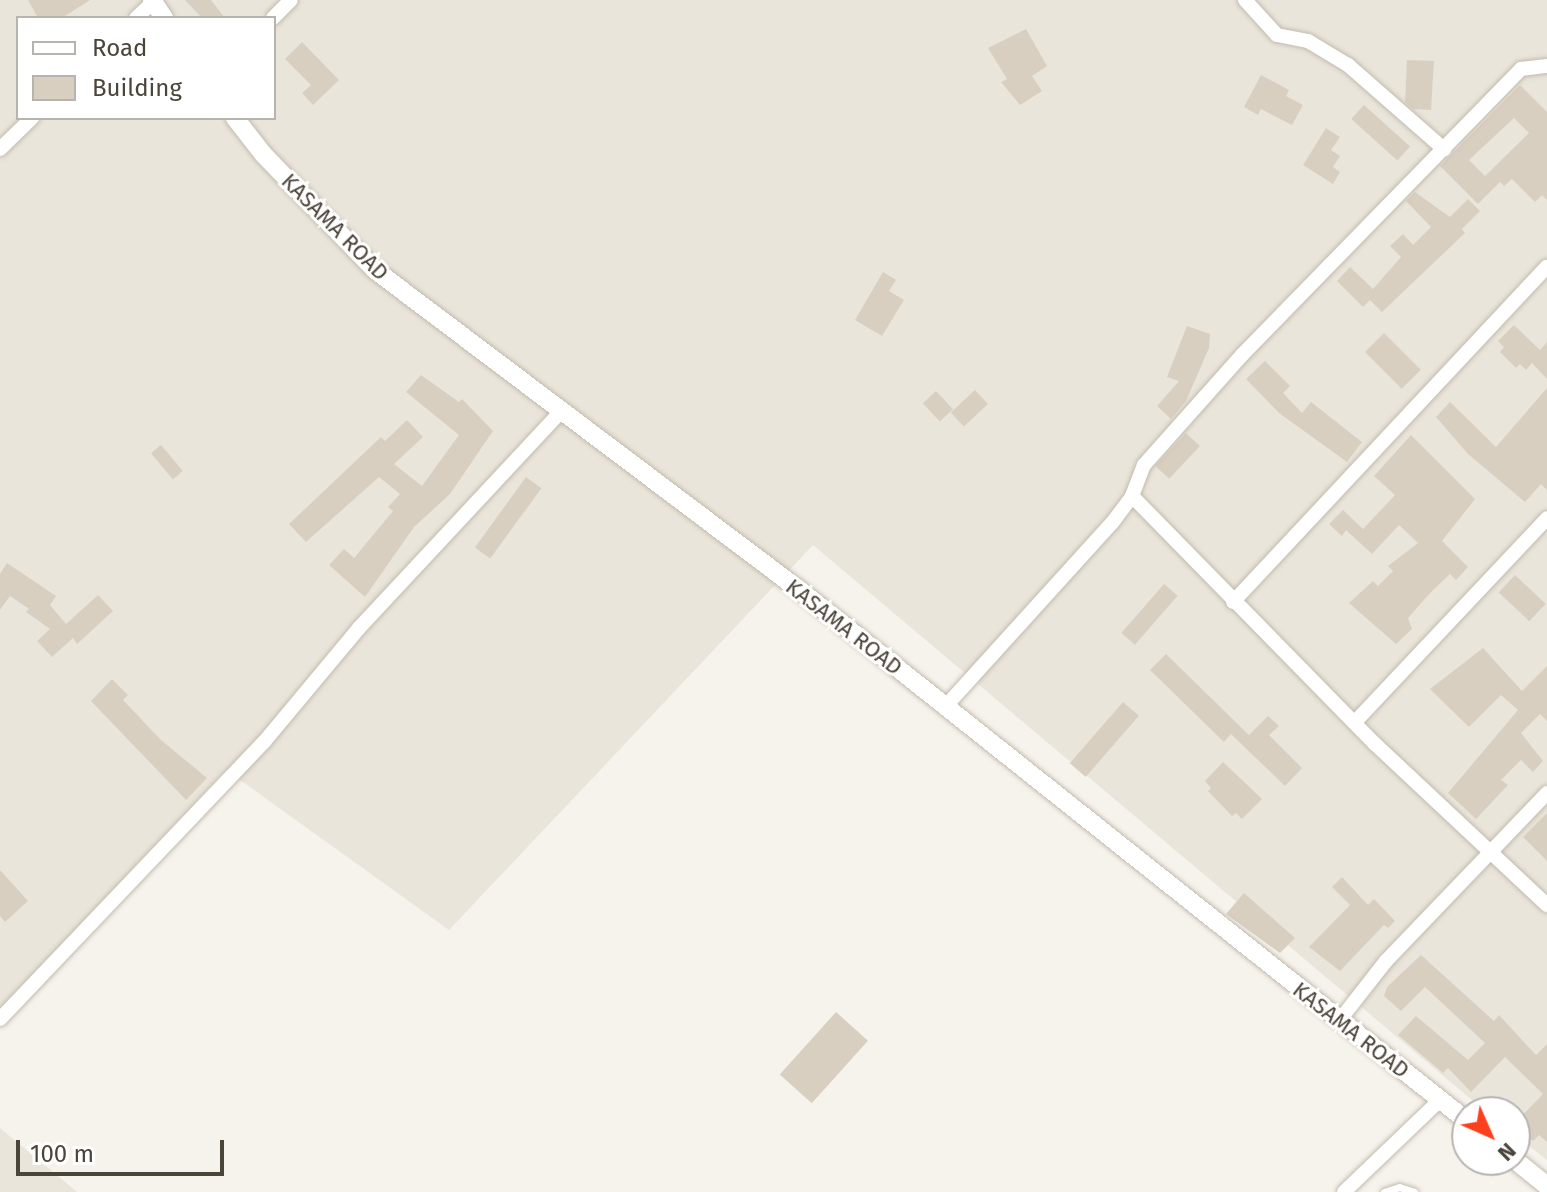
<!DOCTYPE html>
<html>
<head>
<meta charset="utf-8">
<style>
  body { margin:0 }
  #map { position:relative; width:1547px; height:1192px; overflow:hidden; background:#f6f3ec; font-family:"Fira Sans",sans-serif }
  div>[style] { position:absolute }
  .residential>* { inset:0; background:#eae5da }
  .building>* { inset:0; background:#d8cfc1; transform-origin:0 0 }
  .roads { filter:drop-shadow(0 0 2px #c2bbae) drop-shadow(0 0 2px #c2bbae) }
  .service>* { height:7px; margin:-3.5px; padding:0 3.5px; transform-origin:3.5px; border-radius:3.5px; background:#fff }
  .minor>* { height:14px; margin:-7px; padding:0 7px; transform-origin:7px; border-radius:7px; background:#fff }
  .tertiary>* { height:18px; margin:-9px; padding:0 9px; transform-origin:9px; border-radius:9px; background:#fff }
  span { translate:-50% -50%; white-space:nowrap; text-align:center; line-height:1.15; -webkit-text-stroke:6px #fff; paint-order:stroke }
  .street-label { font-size:22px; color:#4b4439 }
  .legend { position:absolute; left:16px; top:16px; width:260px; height:104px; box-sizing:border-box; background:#fff; border:2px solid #b7b4b0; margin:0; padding:10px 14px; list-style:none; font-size:24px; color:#4b4439 }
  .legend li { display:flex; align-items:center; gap:16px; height:40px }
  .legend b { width:40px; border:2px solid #b7b4b0 }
  .north { position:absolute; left:1451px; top:1096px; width:80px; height:80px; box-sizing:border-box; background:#fff; border:2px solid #b7b4b0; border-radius:50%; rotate:135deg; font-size:22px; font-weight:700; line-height:32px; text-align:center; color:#4b4439 }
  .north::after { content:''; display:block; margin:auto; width:28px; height:36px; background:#fc3f1d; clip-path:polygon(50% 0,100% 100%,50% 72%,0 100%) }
  .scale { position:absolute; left:16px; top:1140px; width:208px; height:36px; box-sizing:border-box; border:4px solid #4b4439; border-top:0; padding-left:10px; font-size:24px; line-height:28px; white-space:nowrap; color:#4b4439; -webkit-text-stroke:6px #fff; paint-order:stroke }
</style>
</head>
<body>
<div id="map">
  <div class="residential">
    <i style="clip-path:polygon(evenodd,0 0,1547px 0,1547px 1160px,1515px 1135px,1515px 1112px,1486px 1112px,1473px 1101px,813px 545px,449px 930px,226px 770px,0 1010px,0 0,18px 18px,274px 18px,274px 118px,18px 118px,18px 18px)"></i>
    <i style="clip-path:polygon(0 1128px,77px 1192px,0 1192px)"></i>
  </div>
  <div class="building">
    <i style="clip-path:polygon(28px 0,90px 0,62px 18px,38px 18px)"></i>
    <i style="clip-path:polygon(185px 0,211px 0,225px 18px,202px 18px)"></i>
    <i style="clip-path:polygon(1026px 29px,1047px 66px,1032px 76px,1042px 91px,1020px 105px,1001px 82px,1007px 79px,988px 48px)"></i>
    <i style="clip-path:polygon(302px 42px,339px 80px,313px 105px,302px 93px,311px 85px,285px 59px)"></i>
    <i style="clip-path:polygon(1407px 60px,1434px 61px,1431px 110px,1413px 109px,1405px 102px)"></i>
    <i style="clip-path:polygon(1261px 75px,1289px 90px,1286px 96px,1303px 105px,1292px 125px,1261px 109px,1258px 115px,1244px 107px)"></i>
    <i style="clip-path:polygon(evenodd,1520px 85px,1547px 112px,1547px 200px,1542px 195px,1535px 202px,1512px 179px,1504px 186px,1500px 182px,1478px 204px,1440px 166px,1520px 85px,1514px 118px,1529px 133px,1485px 176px,1469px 160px,1514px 118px)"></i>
    <i style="left:1364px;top:105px;width:62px;height:19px;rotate:42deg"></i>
    <i style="clip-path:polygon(1326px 128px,1340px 137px,1331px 150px,1340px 156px,1333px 167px,1340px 172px,1333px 184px,1303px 165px)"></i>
    <i style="clip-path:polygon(1415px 192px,1450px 217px,1468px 199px,1480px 211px,1462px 229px,1465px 233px,1382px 312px,1370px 300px,1363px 307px,1337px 281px,1350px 267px,1373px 289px,1401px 257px,1390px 246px,1403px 234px,1413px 245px,1431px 227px,1406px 201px)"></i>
    <i style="clip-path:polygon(883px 272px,896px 280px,889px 291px,904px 300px,882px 336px,855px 320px)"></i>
    <i style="clip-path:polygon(1514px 325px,1540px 350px,1547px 342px,1547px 379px,1532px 363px,1526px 370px,1520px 364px,1516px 368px,1500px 352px,1504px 347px,1498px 341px)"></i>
    <i style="clip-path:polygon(1187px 326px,1210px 334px,1209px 348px,1186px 401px,1171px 419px,1157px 406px,1179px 381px,1167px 377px)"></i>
    <i style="left:1384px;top:333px;width:52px;height:27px;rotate:45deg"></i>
    <i style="clip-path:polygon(1265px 361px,1290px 386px,1283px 393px,1302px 413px,1311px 402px,1362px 442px,1347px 462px,1279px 413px,1246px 379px)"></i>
    <i style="clip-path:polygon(421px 375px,459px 402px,462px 399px,493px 431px,450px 494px,414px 527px,365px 597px,329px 565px,344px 549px,354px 558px,393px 511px,388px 507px,400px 494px,379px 477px,306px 542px,289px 524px,381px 437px,385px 441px,407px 420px,423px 437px,394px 464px,422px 486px,459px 435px,406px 392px)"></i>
    <i style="clip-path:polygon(1547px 388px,1547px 490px,1541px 484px,1525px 502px,1468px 454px,1436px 417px,1450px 402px,1496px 447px)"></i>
    <i style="left:975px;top:390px;width:19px;height:33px;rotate:47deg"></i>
    <i style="left:936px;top:391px;width:25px;height:18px;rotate:47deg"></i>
    <i style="left:1186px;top:433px;width:19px;height:45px;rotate:43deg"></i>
    <i style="clip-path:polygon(1411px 435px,1475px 499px,1442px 541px,1468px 567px,1456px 580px,1450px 574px,1431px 592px,1408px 618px,1412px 629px,1396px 644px,1349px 603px,1373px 581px,1378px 586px,1393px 571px,1388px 566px,1418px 543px,1399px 525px,1372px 554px,1346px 530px,1342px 536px,1329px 524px,1343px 510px,1363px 529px,1395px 495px,1374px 476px)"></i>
    <i style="left:161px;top:445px;width:34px;height:13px;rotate:50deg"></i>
    <i style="left:526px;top:477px;width:19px;height:87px;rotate:36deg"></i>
    <i style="clip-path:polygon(7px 563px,56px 596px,50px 605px,66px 624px,98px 595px,113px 611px,77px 644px,73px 638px,52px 657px,37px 641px,50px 629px,26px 612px,29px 609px,10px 596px,0 610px,0 574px)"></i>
    <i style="left:1515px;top:575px;width:42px;height:24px;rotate:43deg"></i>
    <i style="left:1164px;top:584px;width:18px;height:65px;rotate:41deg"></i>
    <i style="clip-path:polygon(1483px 648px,1522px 691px,1547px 666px,1547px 721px,1540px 714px,1521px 733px,1543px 761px,1533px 772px,1521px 760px,1501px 780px,1508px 785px,1476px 819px,1448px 793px,1518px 710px,1501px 695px,1469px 727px,1430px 689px)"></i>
    <i style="clip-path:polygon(1166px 654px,1249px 735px,1268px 716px,1279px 726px,1269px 735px,1302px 768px,1285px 786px,1231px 734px,1224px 742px,1150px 670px)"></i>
    <i style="clip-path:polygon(112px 679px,128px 695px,123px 700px,161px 740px,207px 778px,186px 800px,91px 701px)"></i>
    <i style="left:1123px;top:702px;width:21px;height:81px;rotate:41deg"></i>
    <i style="clip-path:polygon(1223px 762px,1262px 799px,1242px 819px,1236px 813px,1232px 816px,1208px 791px,1211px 788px,1205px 781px)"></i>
    <i style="clip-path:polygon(1547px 813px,1547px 861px,1523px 837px)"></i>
    <i style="clip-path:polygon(0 870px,28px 901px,5px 922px,0 916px)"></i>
    <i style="clip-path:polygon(1342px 877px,1368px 905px,1374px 899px,1395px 921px,1388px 928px,1384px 925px,1340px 971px,1309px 947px,1350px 905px,1332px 887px)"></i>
    <i style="clip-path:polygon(1244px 893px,1295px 938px,1280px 953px,1226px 914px)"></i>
    <i style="clip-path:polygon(1421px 955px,1494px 1021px,1499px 1015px,1536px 1055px,1547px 1044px,1547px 1142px,1539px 1135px,1533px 1141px,1515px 1123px,1543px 1094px,1505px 1057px,1471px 1092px,1448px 1068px,1443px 1073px,1398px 1035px,1416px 1016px,1468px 1060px,1485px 1043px,1425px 987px,1401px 1011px,1384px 996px,1387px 987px)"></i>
    <i style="left:836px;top:1012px;width:43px;height:84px;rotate:42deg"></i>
  </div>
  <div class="roads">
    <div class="service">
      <i style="left:1384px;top:1192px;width:16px;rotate:-18deg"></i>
      <i style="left:1399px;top:1187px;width:16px;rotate:18deg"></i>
    </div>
    <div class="minor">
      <i style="left:1245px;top:0;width:47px;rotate:47.6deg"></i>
      <i style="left:1277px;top:35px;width:32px;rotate:11deg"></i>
      <i style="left:1308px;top:41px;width:47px;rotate:31deg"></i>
      <i style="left:1348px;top:65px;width:128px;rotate:41.2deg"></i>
      <i style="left:136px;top:18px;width:23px;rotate:-43deg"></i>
      <i style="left:273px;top:18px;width:25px;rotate:-45deg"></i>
      <i style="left:0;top:149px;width:45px;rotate:-44.1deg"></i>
      <i style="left:1132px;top:496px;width:347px;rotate:45.6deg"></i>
      <i style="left:1375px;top:744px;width:236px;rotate:43.1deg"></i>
      <i style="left:1233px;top:602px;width:459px;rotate:-46.9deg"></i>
      <i style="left:945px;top:707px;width:248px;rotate:-47.8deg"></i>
      <i style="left:1112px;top:523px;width:34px;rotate:-53deg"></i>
      <i style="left:1132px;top:496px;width:33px;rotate:-69deg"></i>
      <i style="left:1144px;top:465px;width:147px;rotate:-48.3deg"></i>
      <i style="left:1242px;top:355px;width:400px;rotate:-45.7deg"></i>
      <i style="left:1521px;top:69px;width:26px;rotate:-7deg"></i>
      <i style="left:1355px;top:722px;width:280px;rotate:-46.7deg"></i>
      <i style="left:0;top:1019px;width:383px;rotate:-46.4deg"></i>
      <i style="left:264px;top:742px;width:148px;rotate:-50.2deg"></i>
      <i style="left:359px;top:628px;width:299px;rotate:-47deg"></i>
      <i style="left:1339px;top:1021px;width:76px;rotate:-51.9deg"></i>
      <i style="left:1386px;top:961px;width:233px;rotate:-46.2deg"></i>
      <i style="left:1344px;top:1192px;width:133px;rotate:-43.8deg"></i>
    </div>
    <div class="tertiary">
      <i style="left:152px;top:0;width:22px;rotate:56deg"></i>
      <i style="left:235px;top:118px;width:46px;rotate:52.1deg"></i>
      <i style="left:263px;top:154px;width:161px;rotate:46deg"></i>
      <i style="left:375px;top:270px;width:530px;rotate:37.02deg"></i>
      <i style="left:798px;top:589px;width:855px;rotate:38.49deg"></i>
      <i style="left:1515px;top:1160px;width:41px;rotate:39.1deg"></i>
    </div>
  </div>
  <div class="street-label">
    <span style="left:335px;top:227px;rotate:45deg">KASAMA ROAD</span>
    <span style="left:844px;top:627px;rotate:38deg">KASAMA ROAD</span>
    <span style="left:1351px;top:1030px;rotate:38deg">KASAMA ROAD</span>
  </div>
  <ul class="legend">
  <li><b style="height:10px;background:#fff"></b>Road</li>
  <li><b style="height:22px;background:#d8cfc1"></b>Building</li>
  </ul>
  <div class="north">N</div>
  <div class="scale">100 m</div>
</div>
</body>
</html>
